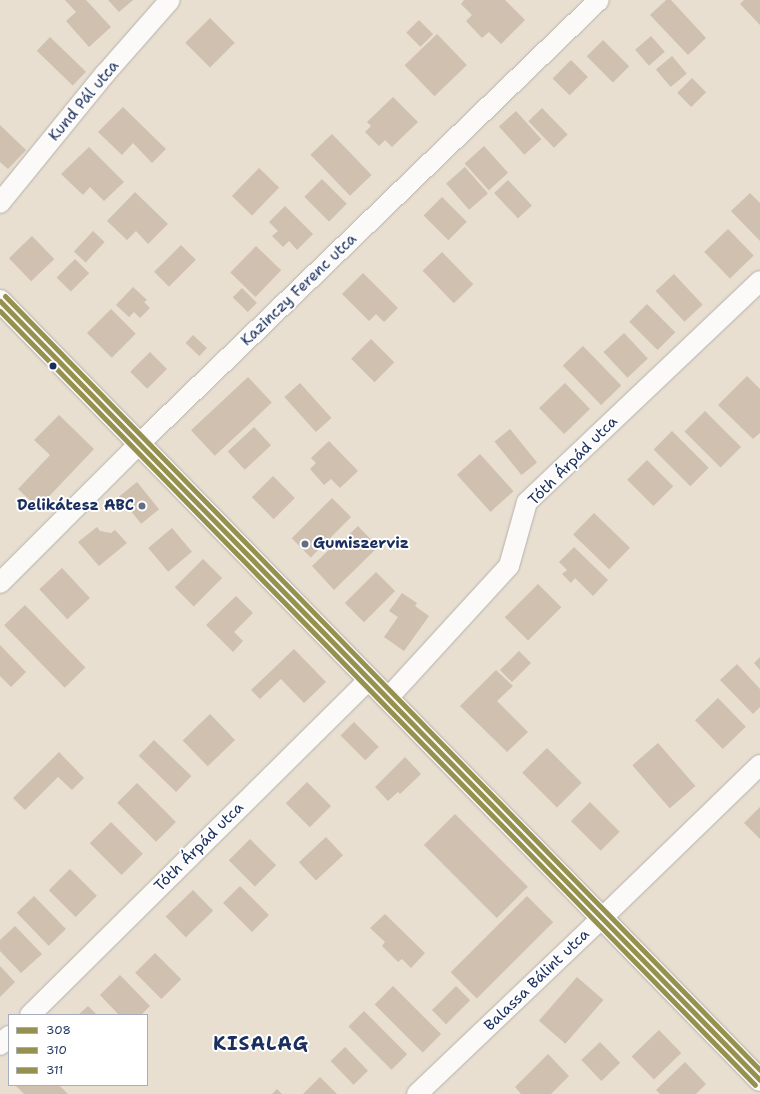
<!DOCTYPE html>
<html>
<head>
<meta charset="utf-8">
<style>
  body { margin:0 }
  #map { position:relative; width:760px; height:1094px; overflow:hidden; background:#e8dfd0; font-family:"Shantell Sans",sans-serif }
  div>[style] { position:absolute }
  .building>* { inset:0; background:#cfc0af; transform-origin:0 0 }
  .roads { filter:drop-shadow(0 0 1px #b5b1ac) drop-shadow(0 0 1px #b5b1ac) }
  .minor>* { height:20px; margin:-10px; padding:0 10px; transform-origin:10px; border-radius:10px; background:#fcfaf8 }
  .tertiary>* { height:22px; margin:-11px; padding:0 11px; transform-origin:11px; border-radius:11px; background:#fcfaf8 }
  .bus-1>* { height:5px; margin:-2.5px; padding:0 2.5px; transform-origin:2.5px; border-radius:2.5px; background:#96914f }
  .bus-2>* { height:5px; margin:-2.5px; padding:0 2.5px; transform-origin:2.5px; border-radius:2.5px; background:#96914f }
  .bus-3>* { height:5px; margin:-2.5px; padding:0 2.5px; transform-origin:2.5px; border-radius:2.5px; background:#96914f }
  .dots>* { width:11px; height:11px; translate:-50% -50%; box-sizing:border-box; border:2px solid #fff; border-radius:50% }
  span { translate:-50% -50%; white-space:nowrap; text-align:center; line-height:1.15; -webkit-text-stroke:4px #fff; paint-order:stroke }
  .street-label { font-size:15px; color:#1b2f5e }
  .poi-label { font-size:15px; color:#1b2f5e; font-weight:700 }
  .right { translate:-100% -50%; text-align:right }
  .left { translate:0 -50%; text-align:left }
  .district-label { font-size:19px; color:#1b2f5e; font-weight:700; letter-spacing:1px }
  .legend { position:absolute; left:8px; top:1014px; width:140px; height:72px; box-sizing:border-box; background:#fff; border:1px solid #a4acbf; margin:0; padding:5px 7px; list-style:none; font-size:12px; color:#1b2f5e }
  .legend li { display:flex; align-items:center; gap:8px; height:20px }
  .legend b { width:20px; border:1px solid #a4acbf }
</style>
</head>
<body>
<div id="map">
  <div class="building">
    <i style="clip-path:polygon(65px 0,86px 0,111px 27px,89px 47px,66px 21px,76px 12px)"></i>
    <i style="clip-path:polygon(108px 0,133px 0,119px 12px)"></i>
    <i style="clip-path:polygon(464px 0,505px 0,525px 20px,501px 44px,489px 32px,482px 38px,466px 21px,472px 15px,461px 4px)"></i>
    <i style="clip-path:polygon(666px 0,671px 0,706px 38px,688px 55px,650px 15px)"></i>
    <i style="clip-path:polygon(744px 0,760px 0,760px 25px,740px 4px)"></i>
    <i style="left:210px;top:18px;width:35px;height:35px;rotate:45deg"></i>
    <i style="left:419px;top:20px;width:20px;height:18px;rotate:45deg"></i>
    <i style="left:437px;top:34px;width:43px;height:45px;rotate:46deg"></i>
    <i style="left:651px;top:36px;width:21px;height:21px;rotate:49deg"></i>
    <i style="left:50px;top:37px;width:50px;height:19px;rotate:44deg"></i>
    <i style="left:603px;top:40px;width:37px;height:23px;rotate:45deg"></i>
    <i style="left:672px;top:56px;width:23px;height:21px;rotate:50deg"></i>
    <i style="left:571px;top:60px;width:24px;height:26px;rotate:45deg"></i>
    <i style="left:692px;top:78px;width:20px;height:21px;rotate:45deg"></i>
    <i style="clip-path:polygon(393px 97px,418px 122px,392px 147px,385px 140px,379px 146px,365px 132px,371px 126px,367px 122px)"></i>
    <i style="clip-path:polygon(123px 107px,166px 149px,152px 163px,133px 143px,122px 155px,98px 132px)"></i>
    <i style="left:542px;top:108px;width:37px;height:19px;rotate:46deg"></i>
    <i style="left:516px;top:111px;width:38px;height:23px;rotate:48deg"></i>
    <i style="clip-path:polygon(0 125px,26px 150px,8px 169px,0 162px)"></i>
    <i style="left:332px;top:134px;width:57px;height:30px;rotate:46deg"></i>
    <i style="left:484px;top:146px;width:36px;height:26px;rotate:48deg"></i>
    <i style="clip-path:polygon(89px 147px,124px 182px,104px 201px,90px 187px,83px 195px,61px 174px)"></i>
    <i style="left:465px;top:167px;width:35px;height:25px;rotate:49deg"></i>
    <i style="left:259px;top:168px;width:28px;height:39px;rotate:44deg"></i>
    <i style="left:322px;top:179px;width:35px;height:25px;rotate:45deg"></i>
    <i style="left:508px;top:180px;width:35px;height:19px;rotate:47deg"></i>
    <i style="clip-path:polygon(135px 192px,168px 224px,148px 244px,136px 231px,127px 240px,107px 221px)"></i>
    <i style="clip-path:polygon(750px 193px,760px 203px,760px 241px,731px 211px)"></i>
    <i style="left:442px;top:197px;width:35px;height:26px;rotate:45deg"></i>
    <i style="clip-path:polygon(285px 206px,313px 234px,297px 250px,289px 241px,283px 247px,272px 236px,278px 231px,269px 222px)"></i>
    <i style="left:728px;top:229px;width:37px;height:33px;rotate:46deg"></i>
    <i style="left:93px;top:231px;width:16px;height:28px;rotate:43deg"></i>
    <i style="left:32px;top:236px;width:32px;height:32px;rotate:46deg"></i>
    <i style="left:181px;top:245px;width:21px;height:38px;rotate:45deg"></i>
    <i style="left:256px;top:246px;width:35px;height:37px;rotate:44deg"></i>
    <i style="left:442px;top:252px;width:45px;height:27px;rotate:46deg"></i>
    <i style="left:75px;top:259px;width:20px;height:26px;rotate:45deg"></i>
    <i style="clip-path:polygon(363px 273px,398px 308px,384px 322px,376px 314px,369px 321px,342px 294px)"></i>
    <i style="left:674px;top:274px;width:42px;height:25px;rotate:47deg"></i>
    <i style="clip-path:polygon(133px 287px,147px 300px,144px 302px,150px 308px,140px 318px,134px 312px,129px 317px,116px 305px)"></i>
    <i style="left:242px;top:288px;width:21px;height:13px;rotate:45deg"></i>
    <i style="left:647px;top:304px;width:40px;height:25px;rotate:45deg"></i>
    <i style="left:111px;top:309px;width:35px;height:34px;rotate:45deg"></i>
    <i style="left:624px;top:333px;width:35px;height:28px;rotate:47deg"></i>
    <i style="left:193px;top:335px;width:19px;height:11px;rotate:43deg"></i>
    <i style="left:371px;top:339px;width:33px;height:28px;rotate:45deg"></i>
    <i style="left:583px;top:346px;width:55px;height:28px;rotate:46deg"></i>
    <i style="left:150px;top:352px;width:24px;height:28px;rotate:45deg"></i>
    <i style="clip-path:polygon(747px 376px,760px 389px,760px 433px,753px 439px,718px 405px)"></i>
    <i style="left:248px;top:377px;width:35px;height:78px;rotate:47deg"></i>
    <i style="left:300px;top:383px;width:47px;height:21px;rotate:48deg"></i>
    <i style="left:565px;top:383px;width:36px;height:36px;rotate:46deg"></i>
    <i style="left:705px;top:411px;width:51px;height:29px;rotate:45deg"></i>
    <i style="clip-path:polygon(59px 415px,94px 449px,38px 508px,18px 489px,50px 455px,34px 440px)"></i>
    <i style="left:254px;top:427px;width:25px;height:36px;rotate:47deg"></i>
    <i style="left:510px;top:429px;width:43px;height:20px;rotate:51deg"></i>
    <i style="left:672px;top:431px;width:52px;height:26px;rotate:45deg"></i>
    <i style="clip-path:polygon(329px 441px,358px 471px,340px 488px,331px 479px,324px 485px,310px 469px,316px 463px,311px 458px)"></i>
    <i style="left:480px;top:454px;width:50px;height:31px;rotate:48deg"></i>
    <i style="left:647px;top:460px;width:37px;height:28px;rotate:45deg"></i>
    <i style="left:273px;top:476px;width:31px;height:30px;rotate:45deg"></i>
    <i style="left:137px;top:482px;width:35px;height:23px;rotate:51deg"></i>
    <i style="left:332px;top:498px;width:27px;height:57px;rotate:45deg"></i>
    <i style="left:594px;top:513px;width:50px;height:30px;rotate:44deg"></i>
    <i style="clip-path:polygon(358px 526px,378px 547px,334px 590px,312px 566px,336px 543px,338px 545px)"></i>
    <i style="clip-path:polygon(97px 527px,100px 531px,111px 533px,115px 530px,127px 543px,99px 566px,78px 542px)"></i>
    <i style="left:172px;top:528px;width:31px;height:31px;rotate:50deg"></i>
    <i style="clip-path:polygon(574px 547px,608px 580px,593px 596px,575px 578px,571px 583px,562px 574px,567px 570px,559px 562px)"></i>
    <i style="left:203px;top:559px;width:27px;height:40px;rotate:45deg"></i>
    <i style="left:62px;top:568px;width:41px;height:31px;rotate:47deg"></i>
    <i style="left:376px;top:572px;width:27px;height:44px;rotate:45deg"></i>
    <i style="left:538px;top:584px;width:33px;height:47px;rotate:45deg"></i>
    <i style="clip-path:polygon(402px 593px,417px 603px,415px 606px,429px 616px,404px 651px,384px 637px,398px 617px,389px 611px)"></i>
    <i style="clip-path:polygon(236px 596px,253px 613px,234px 632px,243px 641px,233px 652px,206px 625px)"></i>
    <i style="left:25px;top:605px;width:87px;height:29px;rotate:46deg"></i>
    <i style="clip-path:polygon(0 645px,26px 672px,11px 687px,0 676px)"></i>
    <i style="clip-path:polygon(294px 649px,326px 682px,304px 703px,281px 679px,260px 699px,251px 690px)"></i>
    <i style="left:519px;top:651px;width:17px;height:27px;rotate:45deg"></i>
    <i style="clip-path:polygon(760px 657px,760px 670px,754px 663px)"></i>
    <i style="clip-path:polygon(737px 664px,760px 689px,760px 707px,753px 714px,720px 680px)"></i>
    <i style="clip-path:polygon(496px 670px,513px 686px,497px 701px,528px 732px,507px 752px,460px 706px)"></i>
    <i style="left:718px;top:698px;width:40px;height:32px;rotate:46deg"></i>
    <i style="left:210px;top:714px;width:36px;height:38px;rotate:46deg"></i>
    <i style="left:354px;top:722px;width:35px;height:19px;rotate:45deg"></i>
    <i style="left:154px;top:740px;width:52px;height:22px;rotate:44deg"></i>
    <i style="left:658px;top:743px;width:57px;height:34px;rotate:49deg"></i>
    <i style="left:547px;top:748px;width:49px;height:35px;rotate:45deg"></i>
    <i style="clip-path:polygon(59px 752px,84px 778px,72px 790px,58px 777px,25px 810px,13px 798px)"></i>
    <i style="clip-path:polygon(405px 757px,421px 774px,400px 794px,398px 792px,388px 801px,375px 787px)"></i>
    <i style="left:307px;top:782px;width:34px;height:30px;rotate:45deg"></i>
    <i style="left:137px;top:783px;width:55px;height:28px;rotate:45deg"></i>
    <i style="left:590px;top:802px;width:42px;height:27px;rotate:45deg"></i>
    <i style="clip-path:polygon(760px 807px,760px 839px,744px 823px)"></i>
    <i style="left:455px;top:814px;width:103px;height:44px;rotate:45deg"></i>
    <i style="left:111px;top:822px;width:45px;height:30px;rotate:45deg"></i>
    <i style="left:326px;top:837px;width:25px;height:37px;rotate:47deg"></i>
    <i style="left:250px;top:839px;width:37px;height:30px;rotate:45deg"></i>
    <i style="left:70px;top:869px;width:38px;height:30px;rotate:45deg"></i>
    <i style="left:240px;top:886px;width:41px;height:24px;rotate:45deg"></i>
    <i style="left:193px;top:890px;width:29px;height:38px;rotate:46deg"></i>
    <i style="left:34px;top:896px;width:46px;height:24px;rotate:46deg"></i>
    <i style="left:527px;top:896px;width:37px;height:108px;rotate:45deg"></i>
    <i style="clip-path:polygon(385px 914px,425px 953px,411px 968px,402px 959px,398px 962px,382px 946px,385px 942px,370px 928px)"></i>
    <i style="clip-path:polygon(15px 926px,42px 954px,21px 973px,0 951px,0 940px)"></i>
    <i style="left:155px;top:953px;width:37px;height:28px;rotate:45deg"></i>
    <i style="clip-path:polygon(0 966px,15px 982px,0 997px)"></i>
    <i style="clip-path:polygon(120px 975px,150px 1006px,141px 1015px,119px 1015px,100px 995px)"></i>
    <i style="left:577px;top:977px;width:35px;height:58px;rotate:41deg"></i>
    <i style="left:393px;top:986px;width:68px;height:26px;rotate:45deg"></i>
    <i style="left:456px;top:986px;width:20px;height:34px;rotate:45deg"></i>
    <i style="clip-path:polygon(88px 1006px,97px 1015px,78px 1015px)"></i>
    <i style="left:364px;top:1011px;width:61px;height:22px;rotate:45deg"></i>
    <i style="left:659px;top:1030px;width:32px;height:38px;rotate:46deg"></i>
    <i style="left:600px;top:1042px;width:29px;height:26px;rotate:46deg"></i>
    <i style="left:345px;top:1047px;width:33px;height:20px;rotate:46deg"></i>
    <i style="clip-path:polygon(548px 1054px,569px 1076px,551px 1094px,521px 1094px,515px 1087px)"></i>
    <i style="clip-path:polygon(685px 1062px,706px 1084px,696px 1094px,660px 1094px,656px 1090px)"></i>
    <i style="clip-path:polygon(320px 1077px,337px 1094px,303px 1094px)"></i>
    <i style="clip-path:polygon(15px 1085px,59px 1085px,68px 1094px,24px 1094px)"></i>
    <i style="clip-path:polygon(277px 1089px,282px 1094px,272px 1094px)"></i>
  </div>
  <div class="roads">
    <div class="minor">
      <i style="left:0;top:203px;width:166px;rotate:-50.9deg"></i>
      <i style="left:105px;top:74px;width:98px;rotate:-48.7deg"></i>
      <i style="left:0;top:583px;width:197px;rotate:-45deg"></i>
      <i style="left:139px;top:444px;width:639px;rotate:-43.99deg"></i>
      <i style="left:388px;top:698px;width:179px;rotate:-47.5deg"></i>
      <i style="left:509px;top:566px;width:66px;rotate:-74.3deg"></i>
      <i style="left:527px;top:502px;width:321px;rotate:-43.5deg"></i>
      <i style="left:30px;top:1015px;width:477px;rotate:-44.7deg"></i>
      <i style="left:0;top:1045px;width:13px;rotate:-45deg"></i>
      <i style="left:417px;top:1094px;width:255px;rotate:-43.6deg"></i>
      <i style="left:602px;top:918px;width:220px;rotate:-44.1deg"></i>
    </div>
    <div class="tertiary">
      <i style="left:0;top:301px;width:1088px;rotate:45.71deg"></i>
    </div>
  </div>
  <div class="bus-1">
    <i style="left:0;top:301px;width:1088px;rotate:45.71deg"></i>
  </div>
  <div class="bus-2">
    <i style="left:0;top:311px;width:1081px;rotate:45.71deg"></i>
  </div>
  <div class="bus-3">
    <i style="left:5px;top:296px;width:1081px;rotate:45.71deg"></i>
  </div>
  <div class="dots">
    <i style="left:53px;top:366px;background:#1b2f5e"></i>
    <i style="left:142px;top:506px;background:#636d86"></i>
    <i style="left:305px;top:544px;background:#636d86"></i>
  </div>
  <div class="street-label">
    <span style="left:84px;top:101px;rotate:-50deg">Kund Pál utca</span>
    <span style="left:299px;top:290px;rotate:-44deg">Kazinczy Ferenc utca</span>
    <span style="left:573px;top:461px;rotate:-45deg">Tóth Árpád utca</span>
    <span style="left:199px;top:847px;rotate:-45deg">Tóth Árpád utca</span>
    <span style="left:537px;top:980px;rotate:-44deg">Balassa Bálint utca</span>
  </div>
  <div class="poi-label">
    <span class="right" style="left:134px;top:506px">Delikátesz ABC</span>
    <span class="left" style="left:313px;top:544px">Gumiszerviz</span>
  </div>
  <div class="district-label">
    <span style="left:261px;top:1044px">KISALAG</span>
  </div>
  <ul class="legend">
  <li><b style="height:5px;background:#96914f"></b>308</li>
  <li><b style="height:5px;background:#96914f"></b>310</li>
  <li><b style="height:5px;background:#96914f"></b>311</li>
  </ul>
</div>
</body>
</html>
